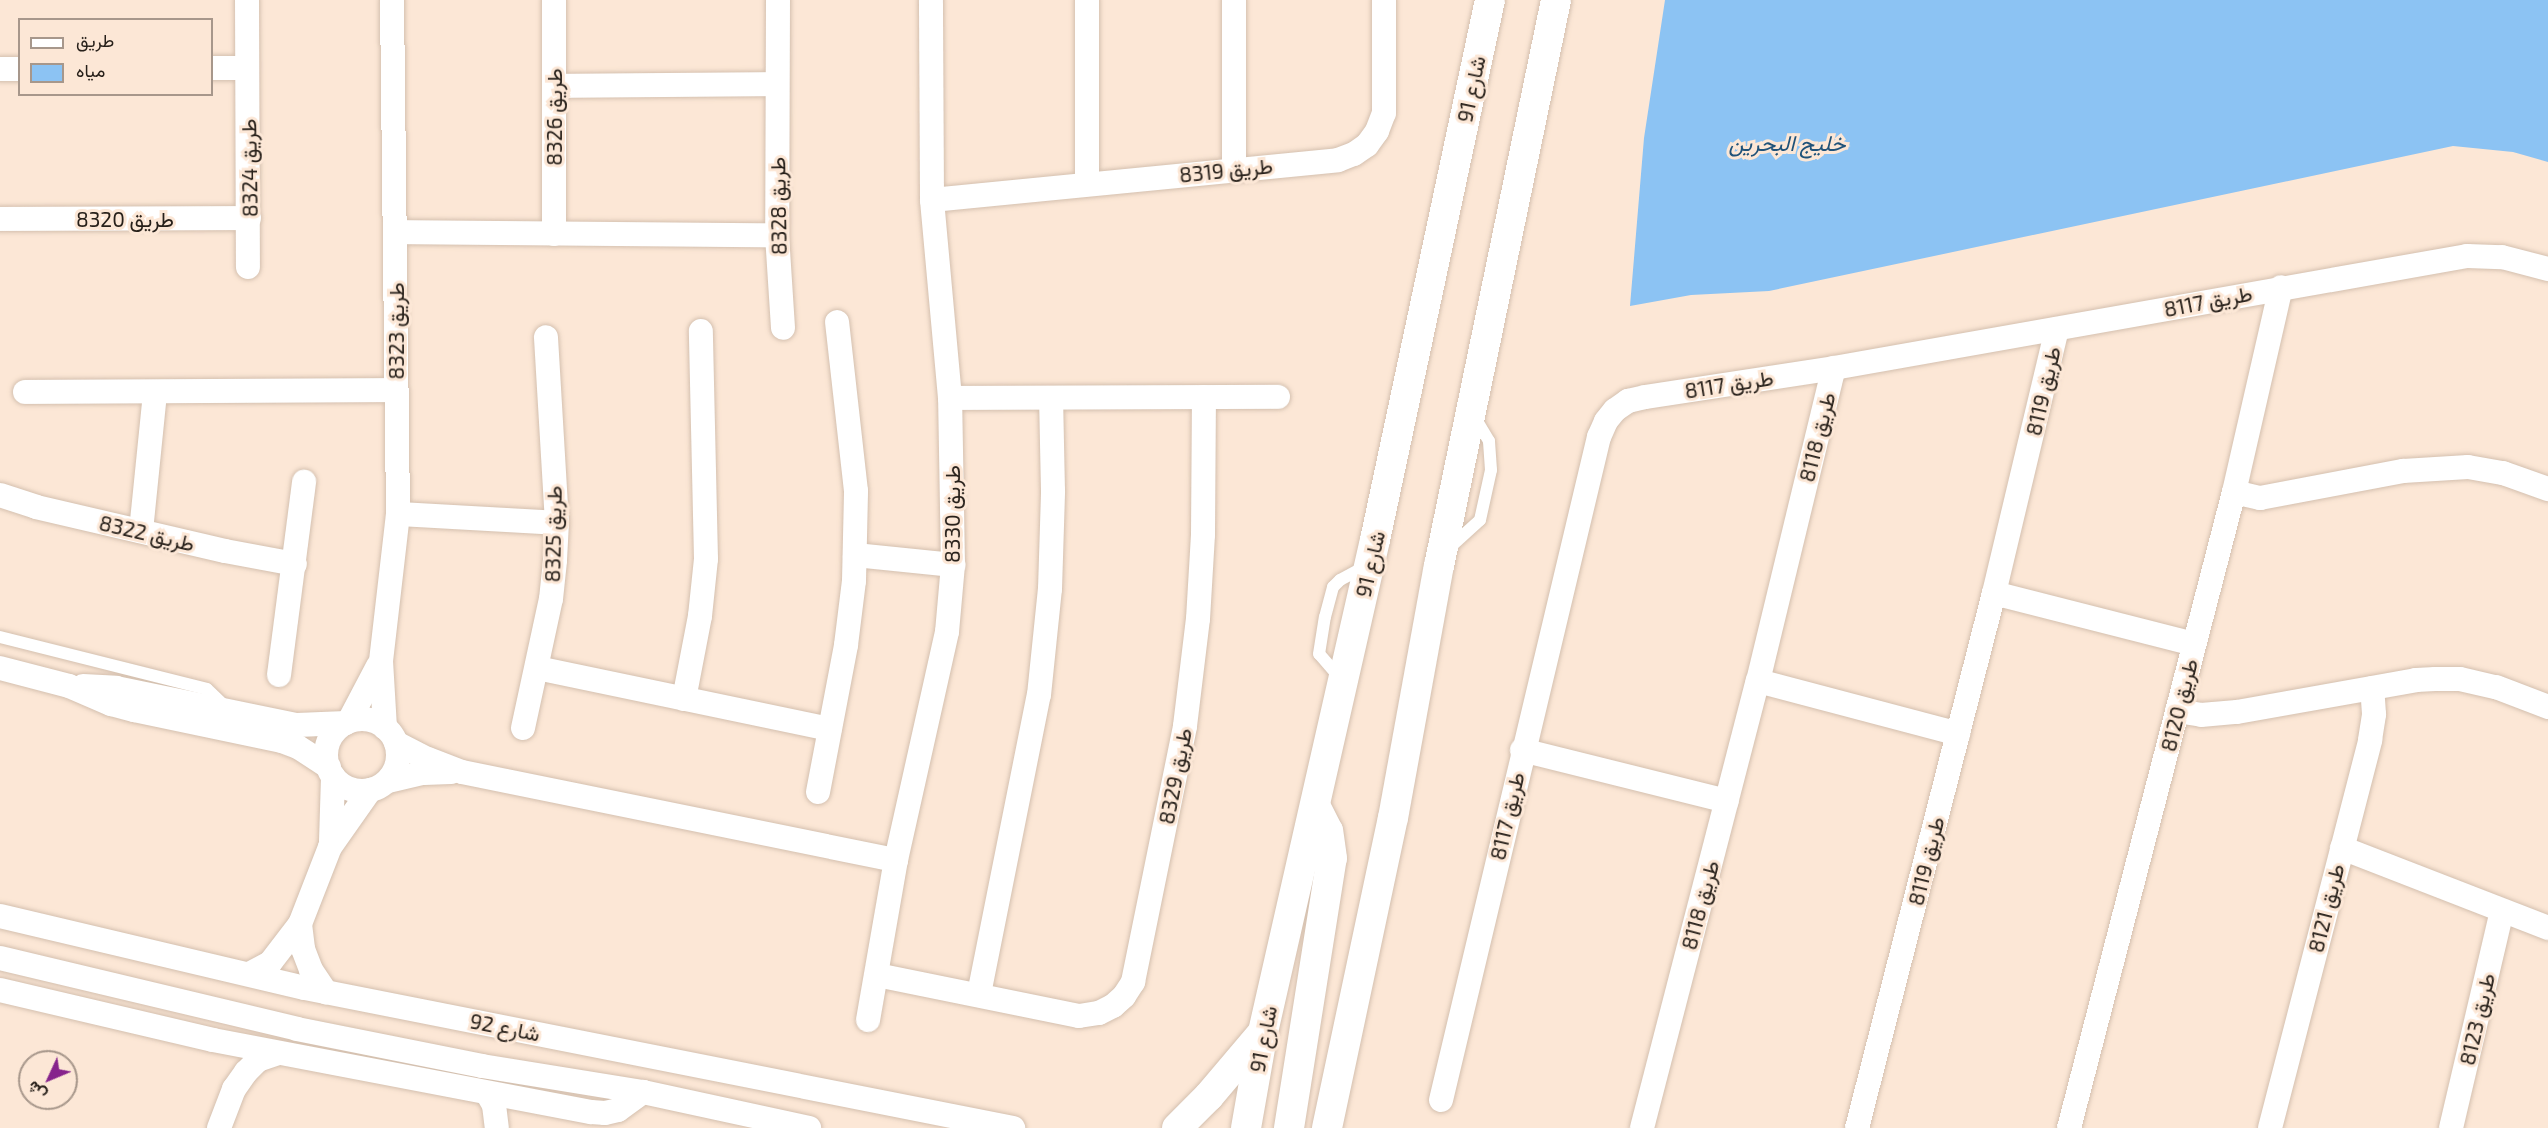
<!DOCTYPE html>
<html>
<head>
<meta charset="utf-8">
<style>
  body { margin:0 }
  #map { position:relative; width:2548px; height:1128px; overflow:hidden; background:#fce7d6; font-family:"Exo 2",Vazirmatn,sans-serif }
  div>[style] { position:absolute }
  .water>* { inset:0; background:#8cc3f3 }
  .roads { filter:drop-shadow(0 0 2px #d4c0af) drop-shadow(0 0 2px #d4c0af) }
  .service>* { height:12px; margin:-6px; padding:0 6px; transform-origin:6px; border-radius:6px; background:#fff }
  .minor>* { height:24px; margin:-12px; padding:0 12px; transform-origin:12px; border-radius:12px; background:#fff }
  .minor>.ring { margin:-12px; padding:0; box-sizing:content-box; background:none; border:24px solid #fff; border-radius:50% }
  .tertiary>* { height:30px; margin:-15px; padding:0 15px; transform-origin:15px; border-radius:15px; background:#fff }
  span { translate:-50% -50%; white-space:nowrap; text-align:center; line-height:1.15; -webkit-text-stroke:6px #fce7d6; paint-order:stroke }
  .street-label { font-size:21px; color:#27201a }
  .water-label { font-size:22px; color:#1f5279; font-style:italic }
  .legend { position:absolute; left:18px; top:18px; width:195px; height:78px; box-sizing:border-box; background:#fce7d6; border:2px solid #a7978b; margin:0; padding:8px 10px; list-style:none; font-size:18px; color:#27201a }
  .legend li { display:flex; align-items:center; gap:12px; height:30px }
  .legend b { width:30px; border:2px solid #a7978b }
  .north { position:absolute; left:18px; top:1050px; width:60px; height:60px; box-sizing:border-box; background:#fce7d6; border:2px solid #a7978b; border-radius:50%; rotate:226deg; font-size:16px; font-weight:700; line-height:24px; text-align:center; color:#27201a }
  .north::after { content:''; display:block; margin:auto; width:21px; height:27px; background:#86238c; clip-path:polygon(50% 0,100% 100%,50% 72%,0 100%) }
</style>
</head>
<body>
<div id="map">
  <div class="water">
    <i style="clip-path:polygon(1665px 0,2548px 0,2548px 162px,2513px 152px,2453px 146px,1769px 291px,1691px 295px,1630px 306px,1644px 138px)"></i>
  </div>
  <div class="roads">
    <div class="service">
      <i style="left:1448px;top:549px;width:43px;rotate:-42.2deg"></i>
      <i style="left:1480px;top:520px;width:51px;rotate:-77.6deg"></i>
      <i style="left:1491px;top:470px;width:29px;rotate:-94deg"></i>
      <i style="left:1489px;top:441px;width:27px;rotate:-121deg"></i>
      <i style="left:0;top:637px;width:213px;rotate:14.1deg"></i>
      <i style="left:207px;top:689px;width:29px;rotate:44deg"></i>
      <i style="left:1341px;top:679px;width:33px;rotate:-131deg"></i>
      <i style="left:1319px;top:654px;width:37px;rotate:-81deg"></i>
      <i style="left:1325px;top:617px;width:31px;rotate:-75deg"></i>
      <i style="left:1333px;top:587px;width:10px;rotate:-45deg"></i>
      <i style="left:1340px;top:580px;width:30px;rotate:-28deg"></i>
    </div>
    <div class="minor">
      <i style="left:247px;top:0;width:267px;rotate:89.8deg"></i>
      <i style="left:554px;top:0;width:234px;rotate:90deg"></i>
      <i style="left:778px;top:0;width:235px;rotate:90.2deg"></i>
      <i style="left:777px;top:235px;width:93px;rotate:86.3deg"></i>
      <i style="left:1234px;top:0;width:169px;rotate:90deg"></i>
      <i style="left:212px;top:68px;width:35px"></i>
      <i style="left:0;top:69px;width:20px"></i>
      <i style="left:554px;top:86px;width:223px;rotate:-0.5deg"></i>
      <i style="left:1087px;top:184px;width:184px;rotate:-90deg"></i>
      <i style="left:932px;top:200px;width:408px;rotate:-5.6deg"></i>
      <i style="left:1338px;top:160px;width:17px;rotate:-21deg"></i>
      <i style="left:1354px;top:154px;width:16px;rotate:-35deg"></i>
      <i style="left:1367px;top:145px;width:17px;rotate:-54deg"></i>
      <i style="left:1377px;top:131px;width:19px;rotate:-69deg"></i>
      <i style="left:1384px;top:113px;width:113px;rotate:-90deg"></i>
      <i style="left:0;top:219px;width:249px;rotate:-0.2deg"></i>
      <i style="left:396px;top:232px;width:381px;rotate:0.5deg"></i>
      <i style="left:25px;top:392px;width:371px;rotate:-0.3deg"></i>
      <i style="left:950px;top:398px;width:328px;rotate:-0.2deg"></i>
      <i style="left:2234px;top:492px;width:27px;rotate:13deg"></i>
      <i style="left:2260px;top:498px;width:146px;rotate:-10.7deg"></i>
      <i style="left:2403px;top:471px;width:65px;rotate:-3.5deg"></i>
      <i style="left:2468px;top:467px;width:36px;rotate:10deg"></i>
      <i style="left:2503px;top:473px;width:48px;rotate:19.6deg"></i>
      <i style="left:0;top:495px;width:38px;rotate:18deg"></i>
      <i style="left:36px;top:507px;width:194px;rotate:13.1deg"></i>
      <i style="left:225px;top:551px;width:71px;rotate:10.5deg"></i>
      <i style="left:398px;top:514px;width:159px;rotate:3.2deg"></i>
      <i style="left:141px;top:531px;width:139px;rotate:-84.2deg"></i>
      <i style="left:855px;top:555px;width:99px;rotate:5.8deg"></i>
      <i style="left:1994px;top:593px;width:206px;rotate:14.3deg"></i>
      <i style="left:0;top:668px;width:71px;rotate:14.6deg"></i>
      <i style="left:69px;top:686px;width:46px;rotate:23.2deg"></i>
      <i style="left:111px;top:704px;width:24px;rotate:15deg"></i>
      <i style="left:134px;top:710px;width:151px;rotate:11.8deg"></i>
      <i style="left:282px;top:741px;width:17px;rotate:21deg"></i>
      <i style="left:298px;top:747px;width:37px;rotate:33deg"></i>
      <i style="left:537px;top:668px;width:299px;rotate:11.8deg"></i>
      <i style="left:279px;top:675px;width:195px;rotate:-82.6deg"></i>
      <i style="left:1758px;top:681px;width:207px;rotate:14.8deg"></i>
      <i style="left:83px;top:686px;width:33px;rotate:3deg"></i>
      <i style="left:116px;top:688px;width:185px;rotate:11.6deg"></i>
      <i style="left:297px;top:725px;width:49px;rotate:-2.3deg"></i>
      <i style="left:684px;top:699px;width:85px;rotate:-79.1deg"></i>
      <i style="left:700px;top:616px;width:57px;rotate:-84deg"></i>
      <i style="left:706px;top:559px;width:228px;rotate:-91.3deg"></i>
      <i style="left:2177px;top:711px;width:24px;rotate:9deg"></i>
      <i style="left:2201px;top:715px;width:36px;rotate:-5deg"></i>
      <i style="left:2237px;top:712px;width:182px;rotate:-10.1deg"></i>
      <i style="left:2416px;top:680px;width:19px;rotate:-3deg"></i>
      <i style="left:2435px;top:679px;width:25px"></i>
      <i style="left:2460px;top:679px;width:37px;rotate:13deg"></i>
      <i style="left:2496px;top:687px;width:56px;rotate:21deg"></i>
      <i class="ring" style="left:326px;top:719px;width:48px;height:48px"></i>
      <i style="left:349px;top:721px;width:62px;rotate:-62.2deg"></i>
      <i style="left:385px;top:728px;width:67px;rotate:-93.4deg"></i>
      <i style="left:381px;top:661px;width:148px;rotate:-83.4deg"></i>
      <i style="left:398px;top:514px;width:514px;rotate:-90.67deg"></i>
      <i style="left:523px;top:728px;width:132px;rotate:-77.8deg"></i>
      <i style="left:551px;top:599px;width:39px;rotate:-84deg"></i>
      <i style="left:555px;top:560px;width:37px;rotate:-87deg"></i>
      <i style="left:557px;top:523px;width:186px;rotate:-93.4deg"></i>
      <i style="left:396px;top:743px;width:36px;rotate:27deg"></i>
      <i style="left:428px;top:759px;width:36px;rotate:21deg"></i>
      <i style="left:462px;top:772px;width:443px;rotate:11.5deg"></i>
      <i style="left:1522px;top:750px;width:211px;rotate:14deg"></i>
      <i style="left:388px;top:781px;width:37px;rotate:-13deg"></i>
      <i style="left:424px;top:773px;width:27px;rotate:-2deg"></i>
      <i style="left:818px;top:792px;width:150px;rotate:-79.2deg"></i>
      <i style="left:846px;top:645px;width:64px;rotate:-82.9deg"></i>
      <i style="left:854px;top:581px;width:90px;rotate:-88.7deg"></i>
      <i style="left:856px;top:491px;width:170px;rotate:-96.4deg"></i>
      <i style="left:331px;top:841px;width:65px;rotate:-88.2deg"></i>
      <i style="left:2342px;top:848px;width:221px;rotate:21.2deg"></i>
      <i style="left:0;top:916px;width:313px;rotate:13.3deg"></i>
      <i style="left:305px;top:988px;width:722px;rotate:11.19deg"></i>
      <i style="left:300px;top:924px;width:25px;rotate:83deg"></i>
      <i style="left:303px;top:949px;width:22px;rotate:69deg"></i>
      <i style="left:311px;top:970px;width:27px;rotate:56deg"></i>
      <i style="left:0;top:958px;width:305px;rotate:13.4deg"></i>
      <i style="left:297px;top:1029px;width:189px;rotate:11.3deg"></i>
      <i style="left:482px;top:1066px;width:163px;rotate:9.2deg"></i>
      <i style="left:643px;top:1092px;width:170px;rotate:12.2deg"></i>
      <i style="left:249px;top:974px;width:24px;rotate:-28deg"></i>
      <i style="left:270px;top:963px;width:49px;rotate:-52.4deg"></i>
      <i style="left:300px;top:924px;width:83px;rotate:-68.7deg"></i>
      <i style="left:330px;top:847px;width:70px;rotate:-54.9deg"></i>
      <i style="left:877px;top:975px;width:206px;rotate:11.5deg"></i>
      <i style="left:1079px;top:1016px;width:20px;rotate:-9deg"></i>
      <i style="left:1099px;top:1013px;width:16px;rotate:-27deg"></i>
      <i style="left:1113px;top:1006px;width:15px;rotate:-42deg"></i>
      <i style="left:1124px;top:996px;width:17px;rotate:-57deg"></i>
      <i style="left:1133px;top:982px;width:261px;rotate:-78.5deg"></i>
      <i style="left:1185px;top:726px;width:108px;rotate:-83.1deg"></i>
      <i style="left:1198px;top:619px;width:84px;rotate:-86.6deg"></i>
      <i style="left:1203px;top:535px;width:138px;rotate:-89.6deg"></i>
      <i style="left:0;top:990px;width:219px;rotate:13.2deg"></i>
      <i style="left:213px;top:1040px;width:385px;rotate:10.8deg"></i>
      <i style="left:591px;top:1112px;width:14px;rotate:4deg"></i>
      <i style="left:605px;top:1113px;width:13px;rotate:-13deg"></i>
      <i style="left:618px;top:1110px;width:31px;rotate:-36deg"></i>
      <i style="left:979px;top:994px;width:305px;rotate:-78.7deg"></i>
      <i style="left:1039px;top:695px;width:107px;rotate:-84.1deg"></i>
      <i style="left:1050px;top:589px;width:98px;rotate:-88.2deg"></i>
      <i style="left:1053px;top:491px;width:93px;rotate:-91.2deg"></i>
      <i style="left:868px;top:1020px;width:162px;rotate:-80.1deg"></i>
      <i style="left:896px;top:860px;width:234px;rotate:-77.4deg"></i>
      <i style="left:947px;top:632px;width:67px;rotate:-84.9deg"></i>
      <i style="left:953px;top:565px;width:167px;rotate:-91deg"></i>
      <i style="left:950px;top:398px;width:199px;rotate:-95.2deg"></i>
      <i style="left:932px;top:200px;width:200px;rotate:-90.3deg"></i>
      <i style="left:487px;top:1093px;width:14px;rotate:60deg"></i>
      <i style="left:494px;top:1105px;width:23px;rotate:83deg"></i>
      <i style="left:1441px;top:1100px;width:682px;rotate:-76.6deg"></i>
      <i style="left:1599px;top:437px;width:17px;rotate:-66deg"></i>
      <i style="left:1606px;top:421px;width:14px;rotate:-51deg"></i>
      <i style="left:1615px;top:410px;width:16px;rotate:-35deg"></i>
      <i style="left:1628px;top:401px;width:17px;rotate:-13deg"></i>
      <i style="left:1645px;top:397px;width:191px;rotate:-8.7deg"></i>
      <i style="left:1834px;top:368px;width:643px;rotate:-10.03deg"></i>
      <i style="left:2467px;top:256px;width:35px;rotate:2deg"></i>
      <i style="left:2502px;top:257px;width:48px;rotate:14.6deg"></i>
      <i style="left:219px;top:1128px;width:42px;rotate:-69deg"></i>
      <i style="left:234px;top:1089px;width:21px;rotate:-55deg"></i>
      <i style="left:246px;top:1072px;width:17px;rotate:-45deg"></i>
      <i style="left:258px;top:1060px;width:21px;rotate:-19deg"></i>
      <i style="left:1642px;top:1128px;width:462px;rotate:-75.5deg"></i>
      <i style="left:1758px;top:681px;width:322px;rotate:-76.4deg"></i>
      <i style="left:1857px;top:1128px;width:552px;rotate:-75.64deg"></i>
      <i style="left:1994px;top:593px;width:271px;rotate:-76.6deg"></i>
      <i style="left:2069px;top:1128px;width:657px;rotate:-75.46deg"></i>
      <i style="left:2234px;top:492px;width:210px;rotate:-77.1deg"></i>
      <i style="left:2270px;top:1128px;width:401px;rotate:-75.5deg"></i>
      <i style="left:2370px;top:740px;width:26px;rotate:-81deg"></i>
      <i style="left:2374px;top:714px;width:26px;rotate:-94deg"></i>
      <i style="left:2451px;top:1128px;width:223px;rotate:-76.8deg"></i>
    </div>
    <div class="tertiary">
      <i style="left:1177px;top:1128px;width:45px;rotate:-45deg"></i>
      <i style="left:1209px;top:1096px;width:84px;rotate:-49.8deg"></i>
      <i style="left:1246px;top:1128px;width:97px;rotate:-80deg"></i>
      <i style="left:1263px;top:1032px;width:505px;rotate:-77.18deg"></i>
      <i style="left:1375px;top:540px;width:552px;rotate:-77.98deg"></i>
      <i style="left:1289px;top:1128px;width:273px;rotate:-81deg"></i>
      <i style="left:1332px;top:858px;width:27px;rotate:-98deg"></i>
      <i style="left:1328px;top:831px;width:28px;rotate:-117deg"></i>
      <i style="left:1327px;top:1128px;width:317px;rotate:-78deg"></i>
      <i style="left:1393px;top:818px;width:256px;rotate:-79.7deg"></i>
      <i style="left:1439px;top:566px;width:578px;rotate:-78.32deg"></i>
    </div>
  </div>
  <div class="street-label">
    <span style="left:1471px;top:89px;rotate:-78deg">شارع 91</span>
    <span style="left:554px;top:117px;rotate:-90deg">طريق 8326</span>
    <span style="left:249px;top:168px;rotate:-91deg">طريق 8324</span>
    <span style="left:1226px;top:170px;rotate:-6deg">طريق 8319</span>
    <span style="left:778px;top:206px;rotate:-91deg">طريق 8328</span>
    <span style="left:125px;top:219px">طريق 8320</span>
    <span style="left:2208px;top:301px;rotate:-11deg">طريق 8117</span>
    <span style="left:396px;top:331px;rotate:-90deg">طريق 8323</span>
    <span style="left:1729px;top:384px;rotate:-9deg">طريق 8117</span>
    <span style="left:2043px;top:391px;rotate:-77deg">طريق 8119</span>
    <span style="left:1817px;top:437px;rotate:-76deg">طريق 8118</span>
    <span style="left:952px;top:514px;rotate:-90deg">طريق 8330</span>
    <span style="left:147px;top:533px;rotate:13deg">طريق 8322</span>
    <span style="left:553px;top:534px;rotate:-89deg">طريق 8325</span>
    <span style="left:1370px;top:564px;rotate:-77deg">شارع 91</span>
    <span style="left:2179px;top:705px;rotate:-76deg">طريق 8120</span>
    <span style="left:1175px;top:776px;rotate:-79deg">طريق 8329</span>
    <span style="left:1507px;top:816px;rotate:-77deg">طريق 8117</span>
    <span style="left:1926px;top:861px;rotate:-76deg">طريق 8119</span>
    <span style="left:1700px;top:905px;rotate:-75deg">طريق 8118</span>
    <span style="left:2326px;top:908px;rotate:-76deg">طريق 8121</span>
    <span style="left:2477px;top:1019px;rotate:-77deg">طريق 8123</span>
    <span style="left:505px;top:1027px;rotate:11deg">شارع 92</span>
    <span style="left:1263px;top:1039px;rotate:-79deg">شارع 91</span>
  </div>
  <div class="water-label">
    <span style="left:1787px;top:143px">خليج البحرين</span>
  </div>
  <ul class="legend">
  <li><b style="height:8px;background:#fff"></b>طريق</li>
  <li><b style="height:16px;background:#8cc3f3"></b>مياه</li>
  </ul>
  <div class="north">ش</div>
</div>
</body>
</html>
